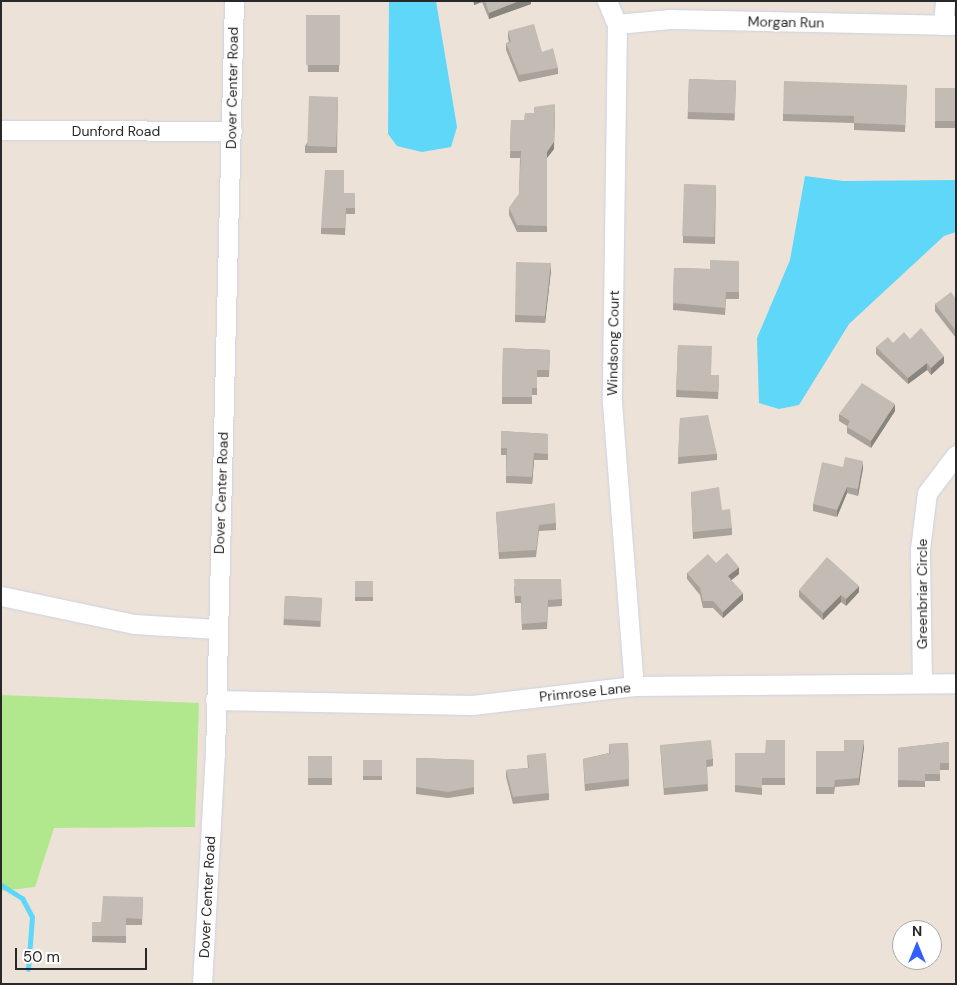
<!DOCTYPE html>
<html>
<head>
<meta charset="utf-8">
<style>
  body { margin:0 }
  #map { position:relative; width:957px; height:985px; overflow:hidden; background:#ece2d7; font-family:"DM Sans",sans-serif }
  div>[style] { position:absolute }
  .green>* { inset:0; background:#b1e88e }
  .water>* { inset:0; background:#5fd7f9 }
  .stream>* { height:5px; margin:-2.5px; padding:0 2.5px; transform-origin:2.5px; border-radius:2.5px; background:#5fd7f9 }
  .roads { filter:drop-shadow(0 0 1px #ccd2e3) drop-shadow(0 0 1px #ccd2e3) }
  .minor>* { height:19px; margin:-9.5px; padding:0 9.5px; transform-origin:9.5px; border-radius:9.5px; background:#fff }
  .wall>* { inset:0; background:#a8a29b; transform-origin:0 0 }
  .shaded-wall>* { inset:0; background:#88847e }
  .building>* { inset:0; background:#c3bcb4; transform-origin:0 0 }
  span { translate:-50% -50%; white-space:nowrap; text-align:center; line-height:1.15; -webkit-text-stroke:4px #fff; paint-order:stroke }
  .street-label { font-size:14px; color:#282828 }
  .frame { position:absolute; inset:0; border:2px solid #282828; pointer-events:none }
  .north { position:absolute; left:892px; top:920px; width:50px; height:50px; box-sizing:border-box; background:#fff; border:1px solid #a9a9a9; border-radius:50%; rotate:0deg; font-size:14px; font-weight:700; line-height:20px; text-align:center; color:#282828 }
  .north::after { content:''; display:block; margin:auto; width:18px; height:22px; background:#3160ff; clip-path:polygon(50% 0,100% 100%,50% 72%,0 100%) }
  .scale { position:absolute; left:15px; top:948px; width:132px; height:22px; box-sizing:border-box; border:2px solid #282828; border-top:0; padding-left:6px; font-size:15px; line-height:18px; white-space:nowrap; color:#282828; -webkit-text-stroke:4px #fff; paint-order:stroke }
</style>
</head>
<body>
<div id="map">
  <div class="green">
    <i style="clip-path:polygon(1px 695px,199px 703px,195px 827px,54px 828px,35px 887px,1px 891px)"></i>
  </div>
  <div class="water">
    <i style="clip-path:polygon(389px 1px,436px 1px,457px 127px,451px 147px,422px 152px,397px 146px,388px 134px)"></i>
    <i style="clip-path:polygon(805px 176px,843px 181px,956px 180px,956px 232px,944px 236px,849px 324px,799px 405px,779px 409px,759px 403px,757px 338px,790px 260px)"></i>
  </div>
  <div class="stream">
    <i style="left:1px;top:885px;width:25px;rotate:32deg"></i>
    <i style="left:22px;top:898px;width:21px;rotate:62deg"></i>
    <i style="left:32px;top:917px;width:52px;rotate:94.4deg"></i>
  </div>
  <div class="roads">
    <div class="minor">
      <i style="left:607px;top:1px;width:25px;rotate:67deg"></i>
      <i style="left:617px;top:24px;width:378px;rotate:90.8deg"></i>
      <i style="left:612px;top:402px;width:285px;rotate:85.6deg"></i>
      <i style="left:617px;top:24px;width:53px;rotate:-5.4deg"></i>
      <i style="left:670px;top:19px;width:286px;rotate:1.2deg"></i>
      <i style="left:943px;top:25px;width:24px;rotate:-85deg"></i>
      <i style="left:1px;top:130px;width:231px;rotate:0.2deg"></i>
      <i style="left:1px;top:596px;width:136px;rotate:11.9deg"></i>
      <i style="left:134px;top:624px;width:83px;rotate:3.4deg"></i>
      <i style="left:922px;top:683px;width:134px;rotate:-90.9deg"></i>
      <i style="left:920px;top:549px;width:56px;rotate:-82.9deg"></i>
      <i style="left:927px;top:493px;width:48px;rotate:-52.7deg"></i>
      <i style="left:215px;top:700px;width:257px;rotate:1.1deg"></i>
      <i style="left:472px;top:705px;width:163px;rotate:-6.7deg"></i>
      <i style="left:634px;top:686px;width:322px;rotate:-0.5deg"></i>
      <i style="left:202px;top:984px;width:229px;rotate:-86.8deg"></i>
      <i style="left:215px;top:755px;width:754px;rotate:-88.56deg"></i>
    </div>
  </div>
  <div class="wall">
    <i style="clip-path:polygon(473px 1px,531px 1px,531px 4px,489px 19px,482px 2px,474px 5px)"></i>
    <i style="clip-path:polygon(340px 15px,339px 72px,308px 72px,306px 22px)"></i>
    <i style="clip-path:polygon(508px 31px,542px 52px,558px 68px,558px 74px,519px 82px,506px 50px,506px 43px,509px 42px,508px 38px)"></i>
    <i style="left:689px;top:79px;width:47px;height:40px;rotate:2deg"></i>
    <i style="clip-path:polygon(907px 85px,905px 132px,854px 130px,854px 123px,783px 121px,783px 114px)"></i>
    <i style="left:956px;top:88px;width:40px;height:21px;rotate:90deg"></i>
    <i style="clip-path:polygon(338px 97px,337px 153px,305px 153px,305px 146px)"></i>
    <i style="clip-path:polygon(511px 120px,554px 149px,547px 158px,547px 232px,517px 232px,509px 215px,509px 208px,519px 194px,520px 158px,510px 158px)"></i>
    <i style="clip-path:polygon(716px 185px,715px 244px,683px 243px,683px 236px)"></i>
    <i style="clip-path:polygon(344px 193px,355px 193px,355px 214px,346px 214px,345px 235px,321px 234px,321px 228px)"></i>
    <i style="clip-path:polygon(739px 261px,739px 299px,726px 299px,725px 315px,673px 310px,674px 268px,710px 269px)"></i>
    <i style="clip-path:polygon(551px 270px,545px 323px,515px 322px,515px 315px)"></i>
    <i style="clip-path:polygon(956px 299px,956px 338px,935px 311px,935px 304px)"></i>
    <i style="clip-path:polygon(910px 339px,944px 363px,931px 375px,927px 370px,908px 384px,876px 354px,876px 347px)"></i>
    <i style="clip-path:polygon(678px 345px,711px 375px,719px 375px,718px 399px,676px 397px)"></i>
    <i style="clip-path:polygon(503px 348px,550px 350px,549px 377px,537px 377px,537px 395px,532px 395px,532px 404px,502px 404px)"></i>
    <i style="clip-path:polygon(895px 411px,871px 448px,847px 433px,847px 426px,839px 421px,839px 414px)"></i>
    <i style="clip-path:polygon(680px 418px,717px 454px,717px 460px,678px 464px)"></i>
    <i style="clip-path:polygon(501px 431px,548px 434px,548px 460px,534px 460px,532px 484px,506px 483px,506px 455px,501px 455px)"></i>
    <i style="clip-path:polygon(843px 467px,863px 468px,858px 496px,847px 493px,837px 517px,813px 511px,813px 504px)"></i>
    <i style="clip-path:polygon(691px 492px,722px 510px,732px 528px,732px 535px,693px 539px)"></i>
    <i style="clip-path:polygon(496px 512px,556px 523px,556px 530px,539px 531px,536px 557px,499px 559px)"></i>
    <i style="clip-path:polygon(716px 563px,739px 574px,731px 580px,743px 600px,723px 618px,713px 608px,703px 608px,700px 595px,687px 579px,687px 573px)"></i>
    <i style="left:355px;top:581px;width:18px;height:20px"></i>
    <i style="clip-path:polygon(514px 586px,562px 599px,562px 606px,548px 607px,547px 629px,522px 630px,521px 603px,515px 603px)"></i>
    <i style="clip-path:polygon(799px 590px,859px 592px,846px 606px,841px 602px,823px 620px,799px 597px)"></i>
    <i style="left:285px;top:596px;width:37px;height:29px;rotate:3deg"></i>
    <i style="clip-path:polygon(785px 740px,785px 785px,762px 785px,762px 795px,735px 792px,735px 753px,765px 753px)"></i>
    <i style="clip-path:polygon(949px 742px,949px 770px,940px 770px,940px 781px,925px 781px,925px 787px,898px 787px,898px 748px)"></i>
    <i style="clip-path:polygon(628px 743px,629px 786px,585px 791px,583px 759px,609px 753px,609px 744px)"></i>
    <i style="clip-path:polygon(660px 745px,713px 759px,713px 766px,707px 767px,708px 791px,664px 795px)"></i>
    <i style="clip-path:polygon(864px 747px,859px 785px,835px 787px,834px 794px,816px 794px,816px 751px,844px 751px)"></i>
    <i style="clip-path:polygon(527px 755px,549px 793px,549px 800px,513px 804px,506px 777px,506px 770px,528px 768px)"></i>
    <i style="left:308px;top:756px;width:24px;height:29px"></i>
    <i style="clip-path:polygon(416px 758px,474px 760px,474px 794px,448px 798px,416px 794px)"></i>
    <i style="left:363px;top:760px;width:19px;height:20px"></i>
    <i style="clip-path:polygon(143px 897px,142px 925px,126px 925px,126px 943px,92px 942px,92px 922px,101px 922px)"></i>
  </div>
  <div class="shaded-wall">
    <i style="clip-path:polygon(474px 1px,482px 1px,482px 2px,474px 5px)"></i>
    <i style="clip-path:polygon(519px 1px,531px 1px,531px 4px,489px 19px,489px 13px)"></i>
    <i style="clip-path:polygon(555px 104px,554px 149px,547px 158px,547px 232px,547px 152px)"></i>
    <i style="clip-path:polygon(551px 263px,551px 270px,545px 323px,545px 316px)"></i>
    <i style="clip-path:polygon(944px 356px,944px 363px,931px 375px,931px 368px)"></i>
    <i style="clip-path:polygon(927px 363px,927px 370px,908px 384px,908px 378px)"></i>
    <i style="clip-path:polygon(895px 404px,895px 411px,871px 448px,871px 441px)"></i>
    <i style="clip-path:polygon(534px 453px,534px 460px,532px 484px,532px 477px)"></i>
    <i style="clip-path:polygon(863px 461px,863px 468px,858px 496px,858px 489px)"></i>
    <i style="clip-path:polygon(847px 487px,847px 493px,837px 517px,837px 510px)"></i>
    <i style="clip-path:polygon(739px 567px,739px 574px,728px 583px,728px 576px)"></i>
    <i style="clip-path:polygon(859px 586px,859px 592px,846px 606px,846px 599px)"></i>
    <i style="clip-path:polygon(743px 593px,743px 600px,723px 618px,723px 612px)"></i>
    <i style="clip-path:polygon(841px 595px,841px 602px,823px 620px,823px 613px)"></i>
    <i style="clip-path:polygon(864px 740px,864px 747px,859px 785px,859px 778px)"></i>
  </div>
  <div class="building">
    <i style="clip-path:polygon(485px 1px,519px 1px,489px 13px)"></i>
    <i style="left:306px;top:15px;width:34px;height:50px"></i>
    <i style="clip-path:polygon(534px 24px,542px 52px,553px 48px,558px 68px,519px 75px,506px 43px,511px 42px,508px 31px)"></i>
    <i style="left:689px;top:79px;width:47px;height:33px;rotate:2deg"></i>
    <i style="clip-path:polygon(784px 81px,907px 85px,905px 125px,854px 123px,854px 116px,783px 114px)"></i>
    <i style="left:956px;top:88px;width:33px;height:21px;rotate:90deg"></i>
    <i style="left:309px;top:96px;width:29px;height:50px;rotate:2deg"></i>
    <i style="clip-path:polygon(555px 104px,554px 142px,547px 152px,547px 226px,517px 225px,509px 208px,519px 194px,521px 151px,510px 151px,511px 120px,524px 120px,525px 113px,534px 113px,534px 107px)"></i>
    <i style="clip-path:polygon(325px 170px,344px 170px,344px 193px,355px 193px,355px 208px,346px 208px,345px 228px,321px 228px)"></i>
    <i style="left:684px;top:184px;width:32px;height:52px;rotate:2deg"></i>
    <i style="clip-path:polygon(710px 260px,739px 261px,739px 292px,726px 292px,725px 308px,673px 303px,674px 268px,710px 269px)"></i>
    <i style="clip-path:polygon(516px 262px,551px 263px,545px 316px,515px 315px)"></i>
    <i style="clip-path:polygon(951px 292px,956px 299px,956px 331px,935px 304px)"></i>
    <i style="clip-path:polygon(921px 328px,944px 356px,931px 368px,927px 363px,908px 378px,876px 347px,888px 337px,893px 343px,904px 332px,910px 339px)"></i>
    <i style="clip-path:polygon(678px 345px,712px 346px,711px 375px,719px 375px,718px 392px,676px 390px)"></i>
    <i style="clip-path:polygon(503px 348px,550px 350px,549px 370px,537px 370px,537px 388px,532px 388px,532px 397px,502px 397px)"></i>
    <i style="clip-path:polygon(862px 383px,895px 404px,871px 441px,847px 427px,850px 421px,839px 414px)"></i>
    <i style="clip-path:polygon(708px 415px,717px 454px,678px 457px,680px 418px)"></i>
    <i style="clip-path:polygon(501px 431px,548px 434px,548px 454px,534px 453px,532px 477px,506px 476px,507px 448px,501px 448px)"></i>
    <i style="clip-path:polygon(845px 457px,863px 461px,858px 489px,847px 487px,837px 510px,813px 504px,822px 462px,843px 467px)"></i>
    <i style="clip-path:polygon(719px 487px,722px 510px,730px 509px,732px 528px,693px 532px,691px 492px)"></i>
    <i style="clip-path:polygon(555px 503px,556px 523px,539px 525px,536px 550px,499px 552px,496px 512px)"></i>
    <i style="clip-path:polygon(727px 553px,739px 567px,728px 576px,743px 593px,723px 612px,713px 601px,703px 601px,700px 588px,687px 573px,708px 554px,716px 563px)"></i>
    <i style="clip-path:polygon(827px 557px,859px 586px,846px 599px,841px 595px,823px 613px,799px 590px)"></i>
    <i style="clip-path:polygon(514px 579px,561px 579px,562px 599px,548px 600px,547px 622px,522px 624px,521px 596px,515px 596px)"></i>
    <i style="left:355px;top:581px;width:18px;height:16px"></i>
    <i style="left:285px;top:596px;width:37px;height:23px;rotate:3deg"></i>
    <i style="clip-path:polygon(711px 740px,713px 759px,706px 760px,708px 784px,664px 788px,660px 745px)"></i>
    <i style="clip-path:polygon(766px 740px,785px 740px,785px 778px,762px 778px,762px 788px,735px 785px,735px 753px,765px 753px)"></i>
    <i style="clip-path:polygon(844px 740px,864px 740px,859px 778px,835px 780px,834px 787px,816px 787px,816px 751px,844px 751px)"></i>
    <i style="clip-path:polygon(949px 742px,949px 763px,940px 763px,940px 774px,925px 774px,925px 781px,898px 780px,898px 748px)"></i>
    <i style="clip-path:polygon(628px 743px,629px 779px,585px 784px,583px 759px,610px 753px,609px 744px)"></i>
    <i style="clip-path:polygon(546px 753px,549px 793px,513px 797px,506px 770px,529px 768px,527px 755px)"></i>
    <i style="left:308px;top:756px;width:24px;height:22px"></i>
    <i style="clip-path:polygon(416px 758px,474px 760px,474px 787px,448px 792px,416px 787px)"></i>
    <i style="left:363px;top:760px;width:19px;height:16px"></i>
    <i style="clip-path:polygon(103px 896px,143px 897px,142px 919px,126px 918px,126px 936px,92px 936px,92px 922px,101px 922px)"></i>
  </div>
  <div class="street-label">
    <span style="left:786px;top:22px;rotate:1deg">Morgan Run</span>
    <span style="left:232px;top:88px;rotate:-89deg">Dover Center Road</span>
    <span style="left:116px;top:131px">Dunford Road</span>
    <span style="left:613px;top:343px;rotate:-89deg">Windsong Court</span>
    <span style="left:221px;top:493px;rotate:-88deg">Dover Center Road</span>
    <span style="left:922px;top:594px;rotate:-90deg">Greenbriar Circle</span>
    <span style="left:585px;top:692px;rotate:-6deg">Primrose Lane</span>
    <span style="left:207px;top:897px;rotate:-87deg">Dover Center Road</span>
  </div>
  <div class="frame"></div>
  <div class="north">N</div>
  <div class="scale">50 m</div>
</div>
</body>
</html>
